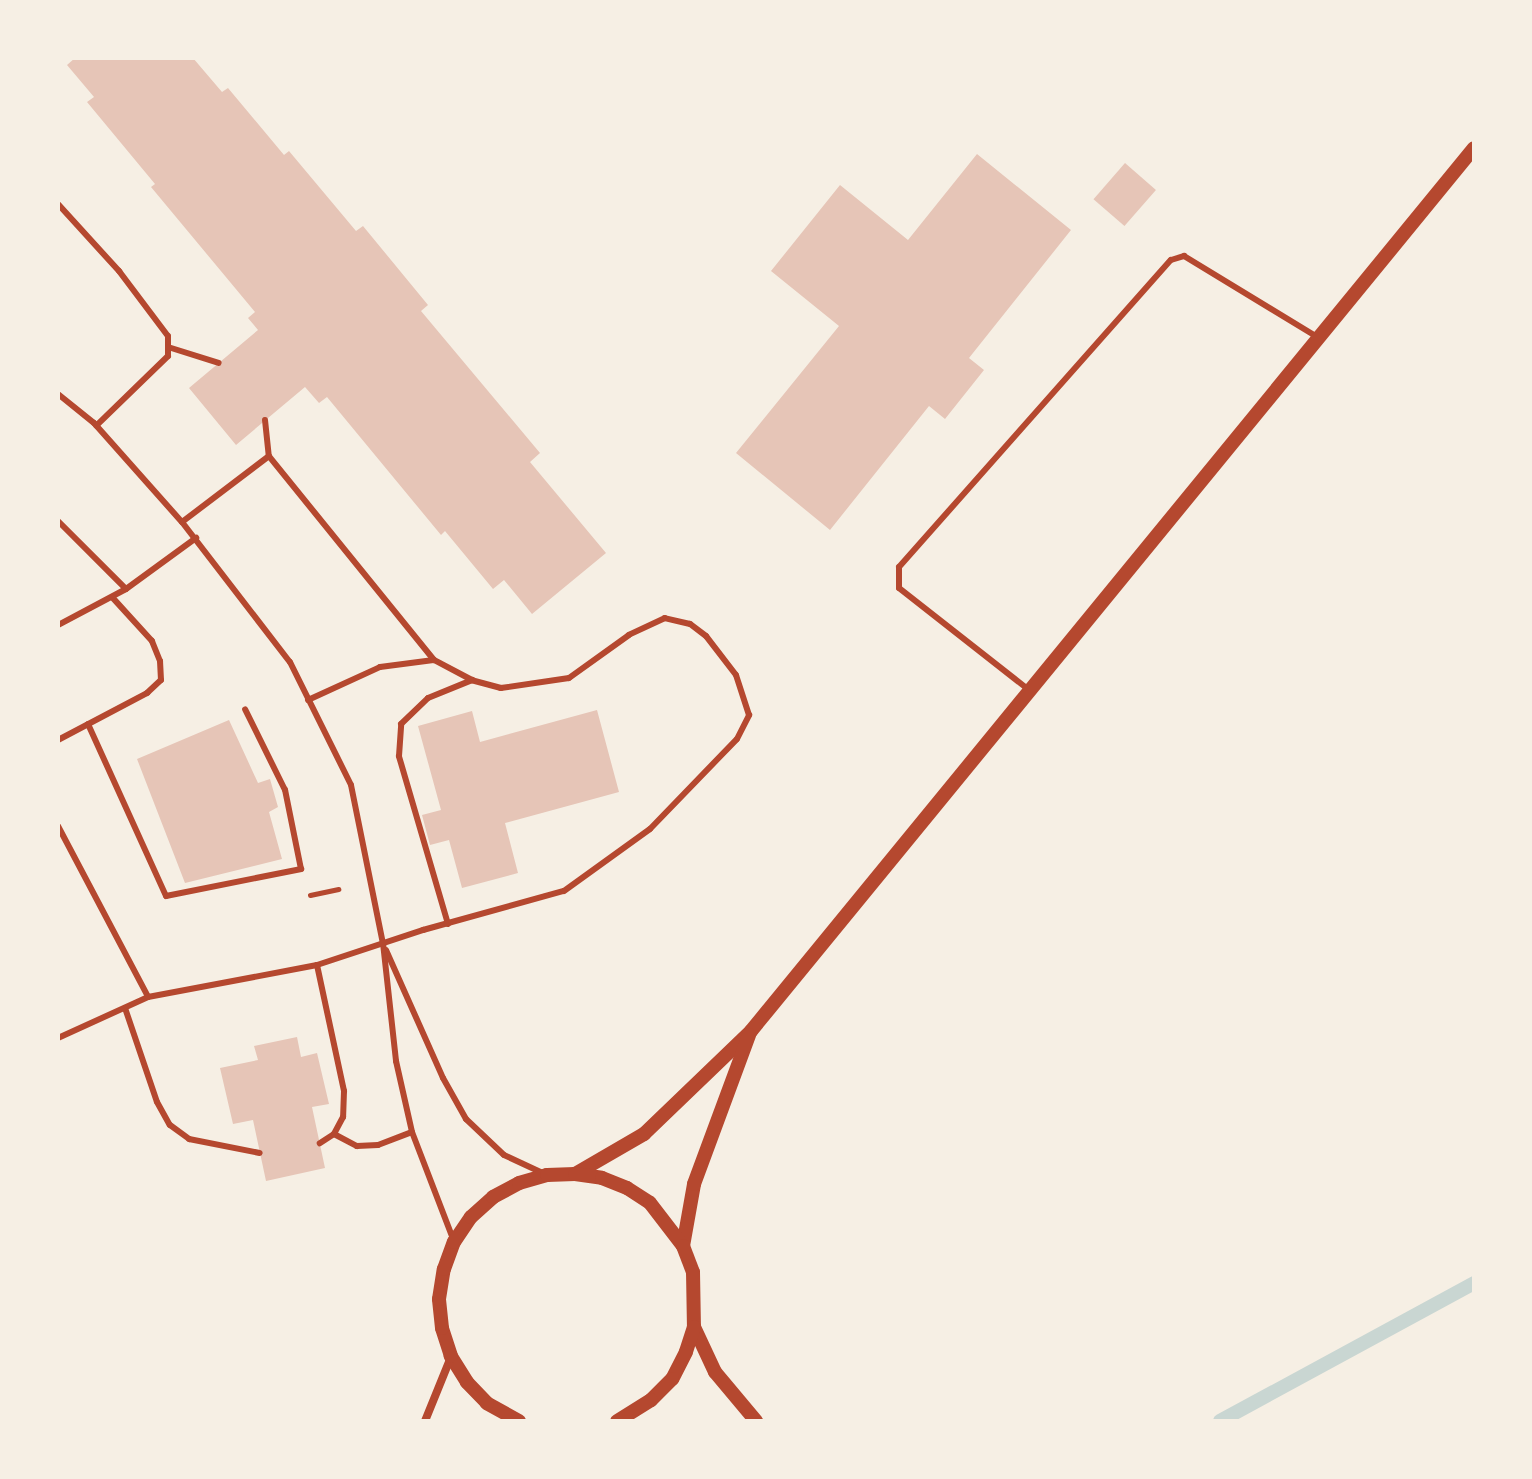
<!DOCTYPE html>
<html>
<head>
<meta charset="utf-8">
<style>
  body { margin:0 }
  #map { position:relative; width:1532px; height:1479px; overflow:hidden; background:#f6efe4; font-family:"Zilla Slab",serif }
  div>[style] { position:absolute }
  .stream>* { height:14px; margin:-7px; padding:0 7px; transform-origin:7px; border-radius:7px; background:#c9d6d2 }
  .building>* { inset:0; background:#e6c5b7; transform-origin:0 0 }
  .path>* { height:5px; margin:-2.5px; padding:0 2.5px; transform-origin:2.5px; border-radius:2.5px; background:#b5482f }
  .service>* { height:6px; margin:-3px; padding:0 3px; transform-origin:3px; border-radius:3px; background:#b5482f }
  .minor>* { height:8px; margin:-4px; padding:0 4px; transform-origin:4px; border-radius:4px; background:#b5482f }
  .tertiary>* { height:14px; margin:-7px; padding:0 7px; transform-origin:7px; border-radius:7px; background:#b5482f }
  span { translate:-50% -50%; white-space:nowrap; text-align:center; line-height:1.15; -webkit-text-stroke:8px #f6efe4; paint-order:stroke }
  .frame { position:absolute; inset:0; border:60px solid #f6efe4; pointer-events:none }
</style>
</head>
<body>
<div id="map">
  <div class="stream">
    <i style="left:1220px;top:1421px;width:289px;rotate:-28.5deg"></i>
  </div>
  <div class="building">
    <i style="clip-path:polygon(75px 58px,193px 58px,222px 92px,228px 88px,284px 155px,289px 151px,356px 231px,363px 226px,428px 305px,421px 311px,540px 453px,530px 462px,606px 553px,532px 614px,504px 580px,493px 589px,445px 531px,441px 535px,327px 397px,319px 403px,305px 387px,236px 445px,189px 388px,258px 330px,248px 318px,255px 312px,151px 187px,155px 184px,87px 102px,94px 97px,67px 65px)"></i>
    <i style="clip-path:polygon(977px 154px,1071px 230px,969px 358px,984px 370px,945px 419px,929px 406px,830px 530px,736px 453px,839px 326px,771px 271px,840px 185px,908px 240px)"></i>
    <i style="left:1125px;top:163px;width:41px;height:48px;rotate:41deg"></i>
    <i style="clip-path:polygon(597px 710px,619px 792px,505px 823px,518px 873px,462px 888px,449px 840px,430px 845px,422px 815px,441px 810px,418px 726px,472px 711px,480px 742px)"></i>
    <i style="clip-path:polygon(229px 720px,258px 783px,270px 779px,278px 807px,269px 812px,282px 859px,185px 883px,137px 759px)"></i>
    <i style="clip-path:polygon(297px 1037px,301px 1057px,317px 1053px,329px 1104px,312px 1107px,325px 1168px,266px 1181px,253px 1120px,233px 1124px,220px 1068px,258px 1060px,254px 1046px)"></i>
  </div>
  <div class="path">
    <i style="left:310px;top:895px;width:29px;rotate:-12deg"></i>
  </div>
  <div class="service">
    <i style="left:58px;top:204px;width:91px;rotate:47.7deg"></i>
    <i style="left:119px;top:271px;width:81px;rotate:53deg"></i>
    <i style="left:168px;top:336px;width:20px;rotate:90deg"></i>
    <i style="left:168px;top:356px;width:100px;rotate:135.8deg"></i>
    <i style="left:168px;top:347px;width:53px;rotate:17.4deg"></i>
    <i style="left:58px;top:394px;width:46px;rotate:38.9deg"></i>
    <i style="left:94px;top:423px;width:132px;rotate:48.4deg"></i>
    <i style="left:182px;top:522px;width:177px;rotate:52.4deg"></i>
    <i style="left:290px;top:662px;width:137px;rotate:63.6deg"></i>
    <i style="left:351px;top:785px;width:161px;rotate:78.6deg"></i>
    <i style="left:383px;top:943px;width:119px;rotate:83.7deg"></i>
    <i style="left:396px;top:1061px;width:73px;rotate:77.3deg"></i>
    <i style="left:412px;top:1132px;width:115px;rotate:69deg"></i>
    <i style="left:265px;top:420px;width:36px;rotate:84deg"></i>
    <i style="left:58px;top:521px;width:96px;rotate:45deg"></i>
    <i style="left:126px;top:589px;width:77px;rotate:152.1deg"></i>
    <i style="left:126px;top:589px;width:87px;rotate:-36.1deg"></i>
    <i style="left:1029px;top:690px;width:165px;rotate:-141.9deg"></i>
    <i style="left:899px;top:588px;width:21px;rotate:-90deg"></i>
    <i style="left:899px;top:567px;width:410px;rotate:-48.5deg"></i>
    <i style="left:1171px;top:260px;width:14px;rotate:-17deg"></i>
    <i style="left:1184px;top:256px;width:156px;rotate:31.3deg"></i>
    <i style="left:308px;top:700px;width:79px;rotate:-24.6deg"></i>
    <i style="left:380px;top:667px;width:54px;rotate:-7.4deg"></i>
    <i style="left:88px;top:724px;width:189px;rotate:65.6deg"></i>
    <i style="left:166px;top:896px;width:138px;rotate:-11.3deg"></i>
    <i style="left:301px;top:869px;width:81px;rotate:-101.4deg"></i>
    <i style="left:285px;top:790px;width:90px;rotate:-116.3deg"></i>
    <i style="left:58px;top:740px;width:101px;rotate:-27.8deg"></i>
    <i style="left:147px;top:693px;width:19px;rotate:-43deg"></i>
    <i style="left:161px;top:680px;width:19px;rotate:-93deg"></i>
    <i style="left:160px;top:661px;width:22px;rotate:-112deg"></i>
    <i style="left:152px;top:641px;width:59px;rotate:-132.3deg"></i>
    <i style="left:58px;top:826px;width:193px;rotate:62.2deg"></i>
    <i style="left:448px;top:924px;width:175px;rotate:-106.3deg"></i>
    <i style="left:399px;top:756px;width:32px;rotate:-86deg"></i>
    <i style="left:401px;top:724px;width:37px;rotate:-44deg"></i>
    <i style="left:428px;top:698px;width:48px;rotate:-22.2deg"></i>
    <i style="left:386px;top:950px;width:140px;rotate:66deg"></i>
    <i style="left:443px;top:1078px;width:47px;rotate:60.7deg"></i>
    <i style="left:466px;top:1119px;width:52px;rotate:43.5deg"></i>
    <i style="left:504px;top:1155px;width:45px;rotate:24.9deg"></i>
    <i style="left:317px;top:965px;width:129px;rotate:77.9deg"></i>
    <i style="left:344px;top:1091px;width:26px;rotate:92deg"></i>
    <i style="left:343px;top:1117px;width:19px;rotate:118deg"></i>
    <i style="left:334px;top:1134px;width:17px;rotate:147deg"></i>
    <i style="left:125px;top:1008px;width:99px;rotate:71.2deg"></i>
    <i style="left:157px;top:1102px;width:26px;rotate:61deg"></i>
    <i style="left:170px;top:1125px;width:24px;rotate:36deg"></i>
    <i style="left:189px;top:1139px;width:72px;rotate:11.2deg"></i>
    <i style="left:58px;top:1038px;width:99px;rotate:-24.5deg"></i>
    <i style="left:148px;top:997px;width:172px;rotate:-10.7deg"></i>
    <i style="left:317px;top:965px;width:112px;rotate:-18.3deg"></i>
    <i style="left:423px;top:930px;width:146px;rotate:-15.5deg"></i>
    <i style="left:564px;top:891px;width:106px;rotate:-35.8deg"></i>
    <i style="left:650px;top:829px;width:125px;rotate:-46deg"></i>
    <i style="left:737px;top:739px;width:27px;rotate:-63deg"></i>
    <i style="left:749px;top:715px;width:42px;rotate:-108deg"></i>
    <i style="left:736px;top:675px;width:49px;rotate:-127.6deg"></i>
    <i style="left:706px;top:636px;width:20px;rotate:-143deg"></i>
    <i style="left:690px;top:624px;width:26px;rotate:-167deg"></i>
    <i style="left:665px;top:618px;width:40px;rotate:155deg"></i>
    <i style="left:629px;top:635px;width:74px;rotate:144.4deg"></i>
    <i style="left:569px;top:678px;width:69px;rotate:171.6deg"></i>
    <i style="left:501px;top:688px;width:30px;rotate:-165deg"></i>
    <i style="left:472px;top:680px;width:43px;rotate:-152.2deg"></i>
    <i style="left:434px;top:660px;width:262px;rotate:-129deg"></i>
    <i style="left:269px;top:456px;width:109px;rotate:142.8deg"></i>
    <i style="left:334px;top:1134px;width:26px;rotate:28deg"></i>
    <i style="left:357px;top:1146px;width:21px;rotate:-3deg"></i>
    <i style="left:378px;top:1145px;width:36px;rotate:-21deg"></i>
  </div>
  <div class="minor">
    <i style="left:425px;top:1421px;width:69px;rotate:-67.9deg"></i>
  </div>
  <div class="tertiary">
    <i style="left:575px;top:1174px;width:80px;rotate:-30.1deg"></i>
    <i style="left:644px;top:1134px;width:149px;rotate:-43.9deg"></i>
    <i style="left:751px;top:1031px;width:1141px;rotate:-50.69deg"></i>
    <i style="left:683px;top:1246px;width:63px;rotate:-79.9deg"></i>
    <i style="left:694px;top:1184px;width:159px;rotate:-69.7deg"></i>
    <i style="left:694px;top:1327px;width:50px;rotate:65deg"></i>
    <i style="left:715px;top:1372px;width:64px;rotate:50.1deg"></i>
    <i style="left:519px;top:1421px;width:37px;rotate:-151deg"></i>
    <i style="left:487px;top:1403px;width:29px;rotate:-134deg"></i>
    <i style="left:467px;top:1382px;width:31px;rotate:-122deg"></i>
    <i style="left:451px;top:1356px;width:29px;rotate:-108deg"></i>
    <i style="left:442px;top:1328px;width:29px;rotate:-96deg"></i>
    <i style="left:439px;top:1299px;width:30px;rotate:-81deg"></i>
    <i style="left:444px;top:1269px;width:29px;rotate:-70deg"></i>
    <i style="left:454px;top:1242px;width:30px;rotate:-56deg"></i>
    <i style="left:471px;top:1217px;width:30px;rotate:-42deg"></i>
    <i style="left:493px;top:1197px;width:30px;rotate:-28deg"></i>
    <i style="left:519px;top:1183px;width:29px;rotate:-16deg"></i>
    <i style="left:547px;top:1175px;width:28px;rotate:-2deg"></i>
    <i style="left:575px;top:1174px;width:27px;rotate:8deg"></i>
    <i style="left:602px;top:1178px;width:27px;rotate:22deg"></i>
    <i style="left:627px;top:1188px;width:27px;rotate:33deg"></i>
    <i style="left:650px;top:1203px;width:54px;rotate:52.5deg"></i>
    <i style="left:683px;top:1246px;width:28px;rotate:69deg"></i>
    <i style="left:693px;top:1272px;width:55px;rotate:89deg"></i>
    <i style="left:694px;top:1327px;width:26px;rotate:108deg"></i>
    <i style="left:686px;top:1352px;width:30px;rotate:117deg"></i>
    <i style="left:672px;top:1379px;width:30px;rotate:135deg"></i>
    <i style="left:651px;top:1400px;width:40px;rotate:148deg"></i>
  </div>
  <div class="frame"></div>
</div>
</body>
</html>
